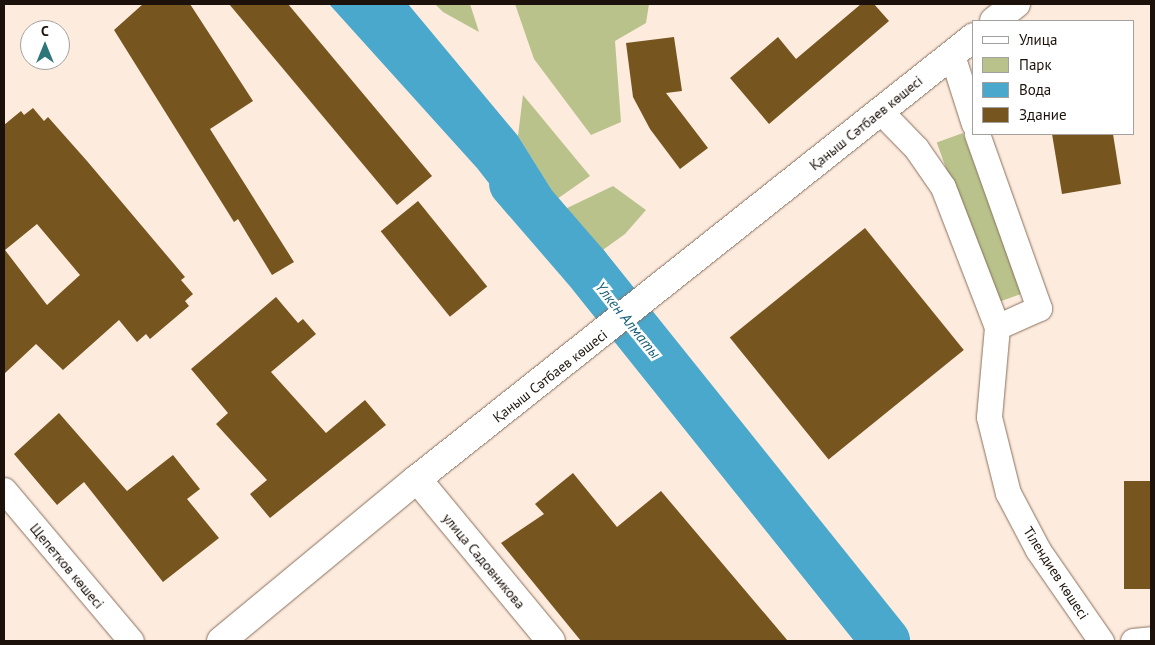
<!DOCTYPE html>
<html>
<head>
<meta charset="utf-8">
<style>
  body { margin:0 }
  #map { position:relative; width:1155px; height:645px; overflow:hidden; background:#fdebde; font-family:"PT Sans",sans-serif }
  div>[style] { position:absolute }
  .green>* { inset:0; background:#b9c28b; transform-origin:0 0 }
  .water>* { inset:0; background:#4aa8cc }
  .river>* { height:49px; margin:-24.5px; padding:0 24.5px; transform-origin:24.5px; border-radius:24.5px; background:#4aa8cc }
  .building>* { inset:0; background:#76551f; transform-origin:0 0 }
  .roads { filter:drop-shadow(0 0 1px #89705d) drop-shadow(0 0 1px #89705d) }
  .street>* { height:25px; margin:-12.5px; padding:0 12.5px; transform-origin:12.5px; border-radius:12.5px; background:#fff }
  .secondary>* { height:28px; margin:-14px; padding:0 14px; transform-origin:14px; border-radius:14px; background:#fff }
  span { translate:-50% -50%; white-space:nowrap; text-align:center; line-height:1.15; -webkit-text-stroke:5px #fff; paint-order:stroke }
  .street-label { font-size:14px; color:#1c120b }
  .water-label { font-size:15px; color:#166079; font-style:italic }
  .frame { position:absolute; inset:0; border:5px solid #1c120b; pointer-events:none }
  .legend { position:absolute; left:972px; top:20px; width:162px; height:115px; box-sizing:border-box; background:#fff; border:1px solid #a4a09d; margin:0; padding:6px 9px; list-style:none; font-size:15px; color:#1c120b }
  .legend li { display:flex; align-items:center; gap:10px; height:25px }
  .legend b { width:25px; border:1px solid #a4a09d }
  .north { position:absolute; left:20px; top:20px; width:50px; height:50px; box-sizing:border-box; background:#fff; border:1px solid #a4a09d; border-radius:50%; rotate:0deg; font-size:14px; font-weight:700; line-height:20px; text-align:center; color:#1c120b }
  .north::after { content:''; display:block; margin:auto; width:18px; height:22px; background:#2d777a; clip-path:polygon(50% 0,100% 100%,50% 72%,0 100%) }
</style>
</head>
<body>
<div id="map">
  <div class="green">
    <i style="clip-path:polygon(435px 4px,470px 4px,479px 32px,443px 12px)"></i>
    <i style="clip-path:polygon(515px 4px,649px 4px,646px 23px,615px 41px,621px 122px,591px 135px,534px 59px)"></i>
    <i style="clip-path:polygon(523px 95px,590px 176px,557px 199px,518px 136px)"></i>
    <i style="left:963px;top:133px;width:171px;height:28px;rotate:70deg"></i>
    <i style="clip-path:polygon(613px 186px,646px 210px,625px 234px,600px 252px,563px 210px)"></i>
  </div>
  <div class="water">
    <i style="clip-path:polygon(329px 4px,408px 4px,518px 136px,571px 221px,539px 247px,477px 168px)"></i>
  </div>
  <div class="river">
    <i style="left:513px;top:183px;width:110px;rotate:49.1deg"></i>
    <i style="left:585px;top:266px;width:480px;rotate:51.3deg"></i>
  </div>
  <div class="building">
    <i style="clip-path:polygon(143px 4px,190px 4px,253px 101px,210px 129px,294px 262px,272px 275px,238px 219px,234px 222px,114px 30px)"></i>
    <i style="clip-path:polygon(229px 4px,288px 4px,432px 176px,397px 205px)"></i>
    <i style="clip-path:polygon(861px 4px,874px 4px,889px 21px,769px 124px,730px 78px,778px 37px,796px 59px)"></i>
    <i style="clip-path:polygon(674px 37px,682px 91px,666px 93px,708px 148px,680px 169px,650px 129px,633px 97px,626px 43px)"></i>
    <i style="clip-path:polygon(evenodd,33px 108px,44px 121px,48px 117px,87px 161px,185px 277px,181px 280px,193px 294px,185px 301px,189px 306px,150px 339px,146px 334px,137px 342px,119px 320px,63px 370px,36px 344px,4px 374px,4px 125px,21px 111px,24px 115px,33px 108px,37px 224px,80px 275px,47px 305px,5px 250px,37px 224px)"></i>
    <i style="clip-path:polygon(1052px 134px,1113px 134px,1121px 184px,1062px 194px)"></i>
    <i style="left:418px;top:201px;width:110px;height:48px;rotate:51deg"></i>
    <i style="left:865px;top:228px;width:157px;height:174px;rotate:51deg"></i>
    <i style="clip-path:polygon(276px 297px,298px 323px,303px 319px,316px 334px,271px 372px,326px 433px,365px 400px,386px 425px,270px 518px,250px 494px,267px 480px,216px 424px,228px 413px,191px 369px)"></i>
    <i style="clip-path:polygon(59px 413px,127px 491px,173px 455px,200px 489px,187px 499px,219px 538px,163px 582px,84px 482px,57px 505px,14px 454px)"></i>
    <i style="clip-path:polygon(573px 473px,617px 527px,661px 491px,788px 641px,581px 641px,501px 543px,544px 514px,535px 504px)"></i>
    <i style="left:1124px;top:481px;width:27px;height:108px"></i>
  </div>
  <div class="roads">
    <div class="street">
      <i style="left:952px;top:55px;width:72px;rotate:72.3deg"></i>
      <i style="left:881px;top:112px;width:50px;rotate:45.8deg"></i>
      <i style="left:916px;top:148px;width:47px;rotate:55.3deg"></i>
      <i style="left:943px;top:187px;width:150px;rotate:68.9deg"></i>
      <i style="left:997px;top:327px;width:90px;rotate:95.1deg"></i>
      <i style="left:989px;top:417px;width:78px;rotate:76deg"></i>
      <i style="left:1008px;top:493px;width:64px;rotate:62.2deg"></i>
      <i style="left:1038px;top:550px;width:111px;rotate:55.3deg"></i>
      <i style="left:977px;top:134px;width:185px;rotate:70.4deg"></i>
      <i style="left:1039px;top:308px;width:46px;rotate:155.7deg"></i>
      <i style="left:4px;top:490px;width:197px;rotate:49.9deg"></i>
      <i style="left:1133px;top:641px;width:18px;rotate:-6deg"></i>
    </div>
    <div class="secondary">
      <i style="left:994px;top:21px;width:28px;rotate:-38deg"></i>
      <i style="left:417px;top:479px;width:210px;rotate:50.4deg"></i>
      <i style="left:221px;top:641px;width:254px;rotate:-39.6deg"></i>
      <i style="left:417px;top:479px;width:711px;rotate:-38.43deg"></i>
    </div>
  </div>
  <div class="street-label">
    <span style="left:866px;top:123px;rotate:-39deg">Қаныш Сәтбаев көшесі</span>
    <span style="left:550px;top:376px;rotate:-38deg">Қаныш Сәтбаев көшесі</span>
    <span style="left:484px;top:561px;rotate:50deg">улица Садовникова</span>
    <span style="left:67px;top:566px;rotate:50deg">Щепетков көшесі</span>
    <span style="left:1056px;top:573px;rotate:57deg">Тілендиев көшесі</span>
  </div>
  <div class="water-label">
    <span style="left:628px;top:320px;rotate:51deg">Үлкен Алматы</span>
  </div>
  <div class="frame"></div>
  <ul class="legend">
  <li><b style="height:6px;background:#fff"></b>Улица</li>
  <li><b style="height:14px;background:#b9c28b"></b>Парк</li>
  <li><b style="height:14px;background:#4aa8cc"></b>Вода</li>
  <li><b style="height:14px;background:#76551f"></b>Здание</li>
  </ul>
  <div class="north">С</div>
</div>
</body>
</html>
